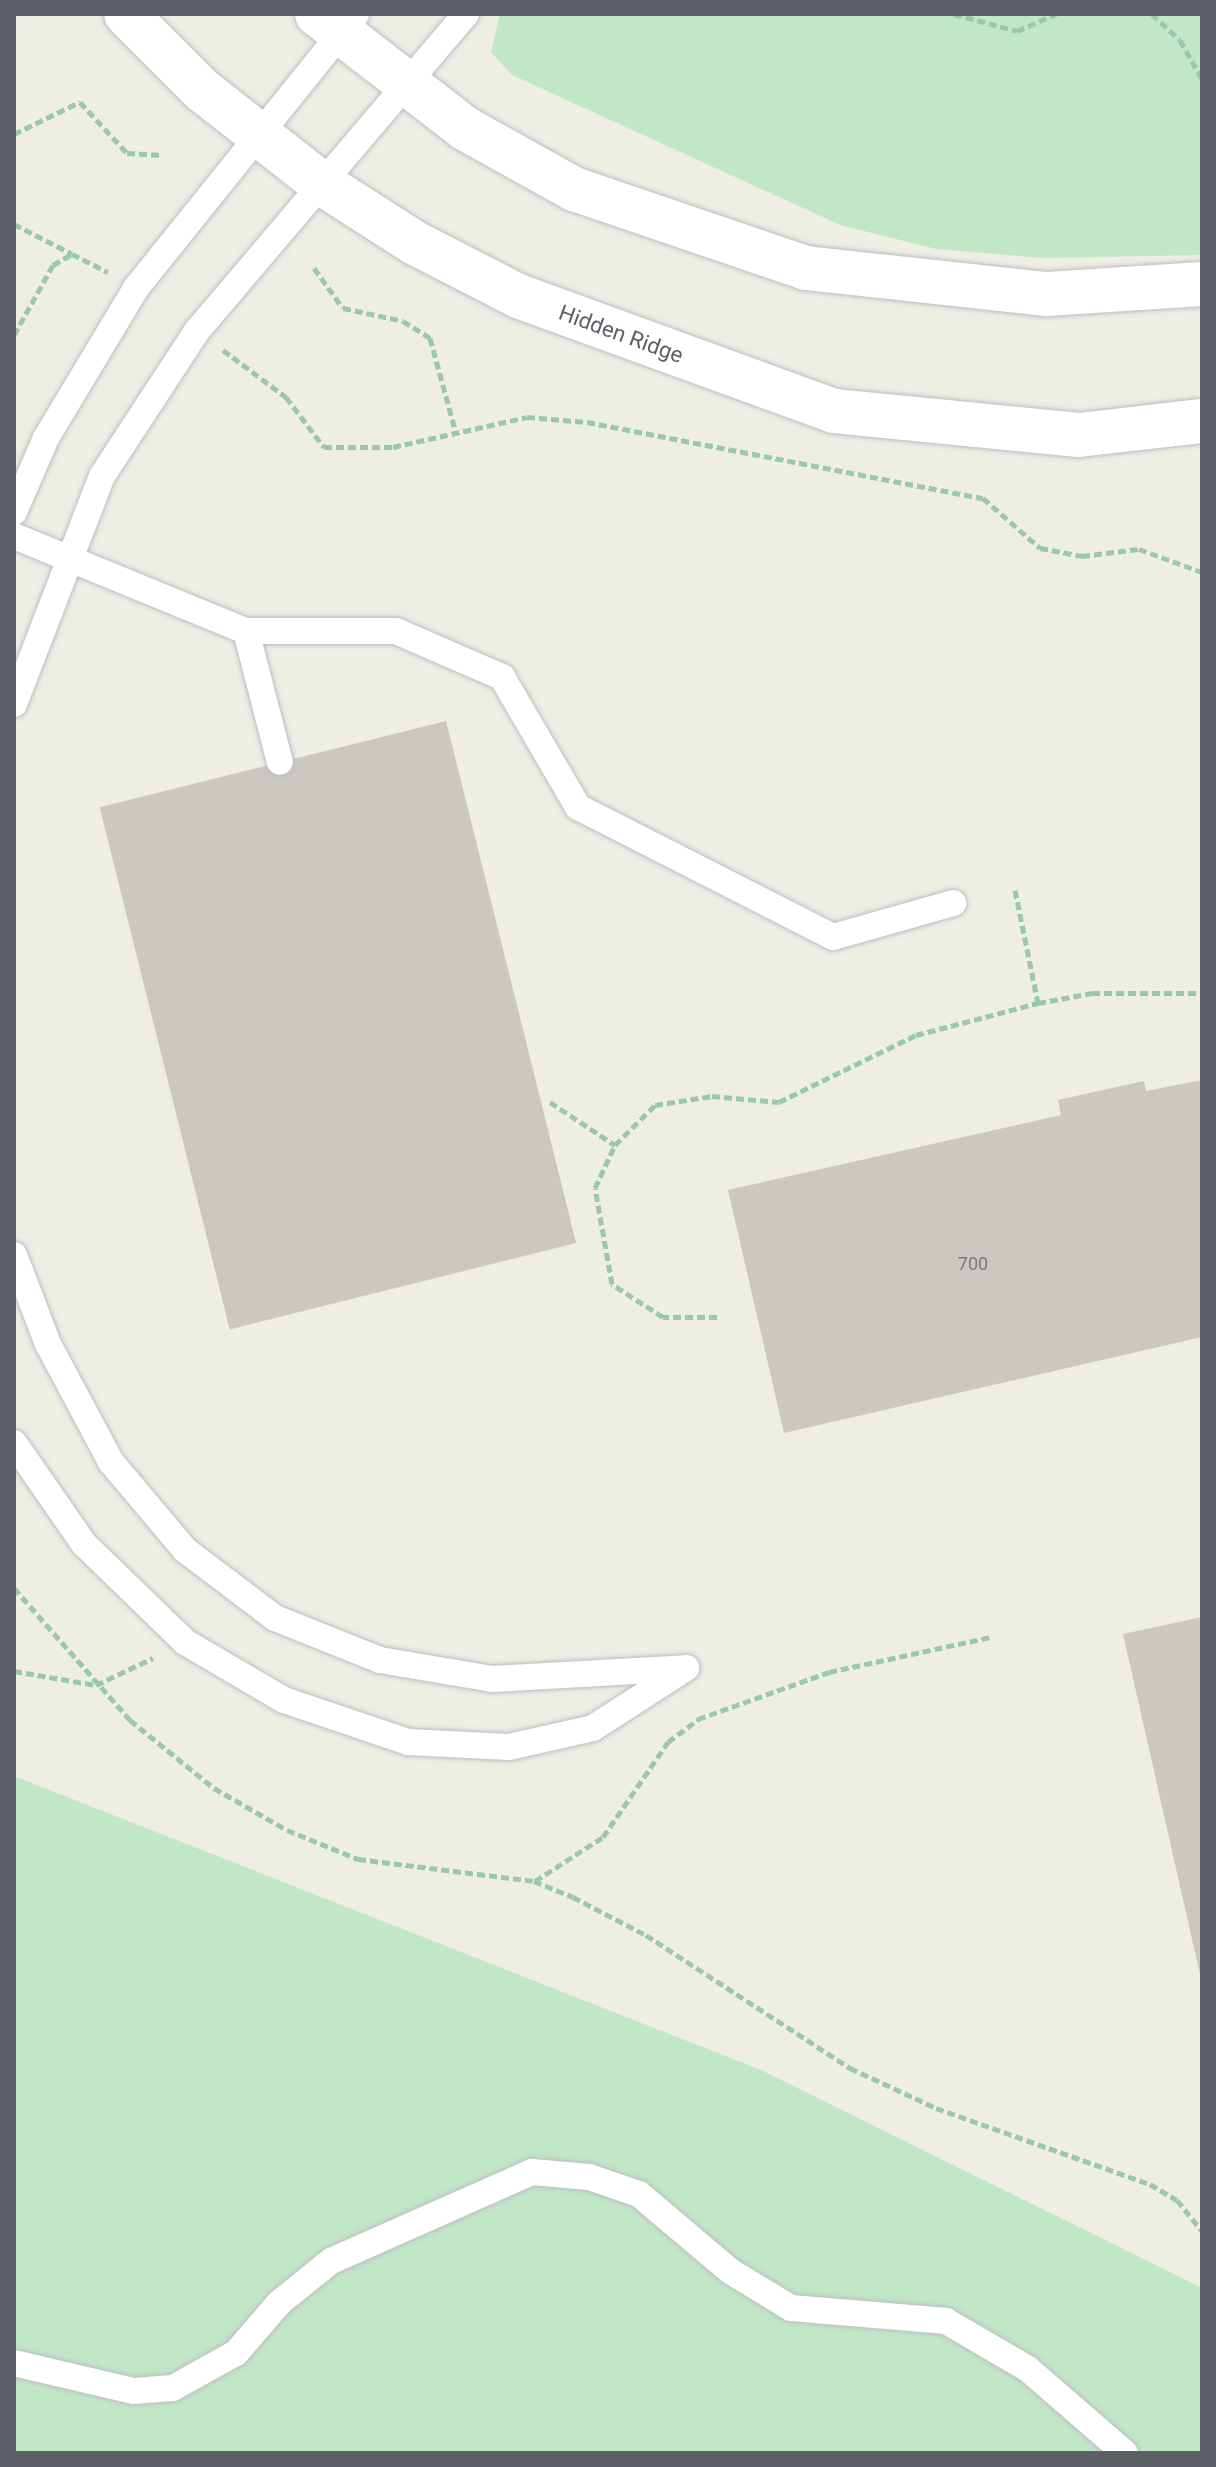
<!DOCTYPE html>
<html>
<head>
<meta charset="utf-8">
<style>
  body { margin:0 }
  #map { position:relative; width:1216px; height:2467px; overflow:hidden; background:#efeee4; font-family:Roboto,sans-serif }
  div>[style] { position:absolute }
  .green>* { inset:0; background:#c1e7c6 }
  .building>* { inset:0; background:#cac8c1; transform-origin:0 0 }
  .path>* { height:5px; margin-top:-2.5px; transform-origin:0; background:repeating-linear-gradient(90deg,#99c8ad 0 8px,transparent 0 12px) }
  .roads { filter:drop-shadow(0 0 2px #bcbdc3) drop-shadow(0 0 2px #bcbdc3) }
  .lane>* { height:26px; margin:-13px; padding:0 13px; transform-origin:13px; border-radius:13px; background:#fff }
  .secondary>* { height:44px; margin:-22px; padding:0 22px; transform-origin:22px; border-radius:22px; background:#fff }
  span { translate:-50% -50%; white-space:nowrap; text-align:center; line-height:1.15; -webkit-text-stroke:8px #fff; paint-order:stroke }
  .number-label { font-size:18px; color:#78797c }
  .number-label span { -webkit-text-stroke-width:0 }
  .street-label { font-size:22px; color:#5c5f65 }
  .frame { position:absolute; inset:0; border:16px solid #5c5f65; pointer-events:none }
</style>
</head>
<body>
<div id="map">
  <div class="green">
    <i style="clip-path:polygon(500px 14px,1202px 14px,1202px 255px,1042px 258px,936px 249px,840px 225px,512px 75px,491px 52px)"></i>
    <i style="clip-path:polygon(14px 1776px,761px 2070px,1202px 2288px,1202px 2453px,14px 2453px)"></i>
  </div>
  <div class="building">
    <i style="left:446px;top:721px;width:538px;height:357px;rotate:76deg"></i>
    <i style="clip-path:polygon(1202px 1080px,1202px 1337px,784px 1433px,728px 1190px,1061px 1115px,1058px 1100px,1144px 1081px,1146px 1091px)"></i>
    <i style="clip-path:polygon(1202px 1617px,1202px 1978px,1201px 1979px,1123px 1634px)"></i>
  </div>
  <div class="path">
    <i style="left:954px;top:14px;width:65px;rotate:15.1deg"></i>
    <i style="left:1017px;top:31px;width:43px;rotate:-23.6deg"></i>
    <i style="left:1152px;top:14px;width:38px;rotate:43deg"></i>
    <i style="left:1180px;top:40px;width:45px;rotate:60.6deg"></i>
    <i style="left:14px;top:134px;width:73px;rotate:-25.9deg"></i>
    <i style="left:80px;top:102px;width:69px;rotate:47.3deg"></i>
    <i style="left:127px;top:153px;width:36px;rotate:3deg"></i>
    <i style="left:14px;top:224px;width:65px;rotate:27.3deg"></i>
    <i style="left:314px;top:268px;width:49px;rotate:54.1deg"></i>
    <i style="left:343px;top:308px;width:61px;rotate:12.2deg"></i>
    <i style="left:403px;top:321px;width:32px;rotate:32deg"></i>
    <i style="left:430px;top:338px;width:98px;rotate:74.7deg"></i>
    <i style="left:14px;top:335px;width:80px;rotate:-60.9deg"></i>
    <i style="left:53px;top:265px;width:22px;rotate:-30deg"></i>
    <i style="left:72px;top:254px;width:40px;rotate:26.6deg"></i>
    <i style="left:223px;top:350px;width:79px;rotate:36.7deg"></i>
    <i style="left:286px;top:397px;width:63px;rotate:52.8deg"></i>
    <i style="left:324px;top:447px;width:69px"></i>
    <i style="left:393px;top:447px;width:137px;rotate:-12.6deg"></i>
    <i style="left:527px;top:417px;width:60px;rotate:4.8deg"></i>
    <i style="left:587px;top:422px;width:403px;rotate:10.9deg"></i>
    <i style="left:983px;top:498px;width:76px;rotate:41.3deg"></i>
    <i style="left:1040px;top:548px;width:43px;rotate:10.8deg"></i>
    <i style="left:1082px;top:556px;width:57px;rotate:-7deg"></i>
    <i style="left:1139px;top:549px;width:67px;rotate:20.1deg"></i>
    <i style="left:1015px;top:890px;width:115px;rotate:78.5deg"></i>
    <i style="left:550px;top:1102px;width:78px;rotate:33.5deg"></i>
    <i style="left:717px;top:1317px;width:54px;rotate:180deg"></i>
    <i style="left:663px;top:1317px;width:61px;rotate:-147.1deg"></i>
    <i style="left:612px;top:1284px;width:97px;rotate:-100deg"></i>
    <i style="left:595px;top:1188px;width:47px;rotate:-65.1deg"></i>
    <i style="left:615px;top:1145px;width:57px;rotate:-45deg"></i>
    <i style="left:655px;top:1105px;width:58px;rotate:-9deg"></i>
    <i style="left:712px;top:1096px;width:67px;rotate:5.1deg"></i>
    <i style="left:779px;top:1102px;width:153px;rotate:-26.1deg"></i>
    <i style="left:916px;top:1035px;width:126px;rotate:-14.7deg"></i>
    <i style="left:1038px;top:1003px;width:55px;rotate:-10.5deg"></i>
    <i style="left:1092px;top:993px;width:110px"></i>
    <i style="left:14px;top:1588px;width:176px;rotate:48.7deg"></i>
    <i style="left:130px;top:1720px;width:108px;rotate:39deg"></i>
    <i style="left:214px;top:1788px;width:84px;rotate:29.9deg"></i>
    <i style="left:287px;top:1830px;width:77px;rotate:22.2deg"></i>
    <i style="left:358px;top:1859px;width:177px;rotate:7.1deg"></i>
    <i style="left:534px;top:1881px;width:42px;rotate:22.3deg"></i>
    <i style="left:573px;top:1897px;width:82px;rotate:27.5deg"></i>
    <i style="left:646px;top:1935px;width:244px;rotate:33.1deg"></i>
    <i style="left:850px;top:2068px;width:95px;rotate:24.9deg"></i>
    <i style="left:936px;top:2108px;width:227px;rotate:19.6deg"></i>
    <i style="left:1150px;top:2184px;width:31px;rotate:31deg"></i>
    <i style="left:1177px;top:2200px;width:40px;rotate:51deg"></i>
    <i style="left:14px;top:1671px;width:83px;rotate:9.7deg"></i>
    <i style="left:96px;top:1685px;width:63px;rotate:-25.3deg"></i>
    <i style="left:535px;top:1881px;width:81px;rotate:-32.9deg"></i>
    <i style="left:603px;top:1837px;width:115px;rotate:-55.6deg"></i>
    <i style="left:668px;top:1742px;width:38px;rotate:-37deg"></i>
    <i style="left:698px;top:1719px;width:139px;rotate:-19.7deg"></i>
    <i style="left:829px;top:1672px;width:166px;rotate:-12.2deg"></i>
  </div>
  <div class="roads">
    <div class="lane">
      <i style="left:14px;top:512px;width:81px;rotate:-66.6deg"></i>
      <i style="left:46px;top:438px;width:175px;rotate:-59deg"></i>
      <i style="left:136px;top:288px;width:351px;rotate:-51.2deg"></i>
      <i style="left:14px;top:536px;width:251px;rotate:22.3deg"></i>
      <i style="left:246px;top:631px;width:150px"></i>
      <i style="left:396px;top:631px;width:116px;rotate:23.5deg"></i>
      <i style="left:502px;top:677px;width:151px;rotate:59.7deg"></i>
      <i style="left:578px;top:807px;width:286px;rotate:27deg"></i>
      <i style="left:833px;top:937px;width:125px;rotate:-15.8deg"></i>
      <i style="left:246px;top:631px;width:135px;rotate:75.5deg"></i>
      <i style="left:14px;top:704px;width:244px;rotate:-68.9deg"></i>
      <i style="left:102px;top:476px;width:173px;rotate:-56.8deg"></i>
      <i style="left:197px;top:331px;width:416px;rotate:-49.7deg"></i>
      <i style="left:14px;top:1255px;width:95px;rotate:69.1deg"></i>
      <i style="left:48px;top:1344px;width:134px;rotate:61.9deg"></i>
      <i style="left:111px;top:1462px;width:115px;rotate:49.9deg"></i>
      <i style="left:185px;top:1550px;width:113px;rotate:37.1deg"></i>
      <i style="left:275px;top:1618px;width:113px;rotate:21.8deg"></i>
      <i style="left:380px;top:1660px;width:114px;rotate:9.6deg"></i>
      <i style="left:492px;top:1679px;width:194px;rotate:-3.2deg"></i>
      <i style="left:14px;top:1443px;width:123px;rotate:55.3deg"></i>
      <i style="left:84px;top:1544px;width:141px;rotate:44.1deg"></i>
      <i style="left:185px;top:1642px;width:115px;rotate:30.4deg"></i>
      <i style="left:284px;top:1700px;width:131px;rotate:18.7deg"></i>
      <i style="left:408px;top:1742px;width:101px;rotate:2.8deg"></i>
      <i style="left:509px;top:1747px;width:86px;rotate:-12.7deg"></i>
      <i style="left:593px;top:1728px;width:111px;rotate:-32.8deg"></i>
      <i style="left:14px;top:2363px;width:122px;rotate:13.2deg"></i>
      <i style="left:133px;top:2391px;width:40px;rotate:-4.3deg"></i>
      <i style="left:173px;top:2388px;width:72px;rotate:-29.1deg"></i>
      <i style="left:236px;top:2353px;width:66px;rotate:-49.3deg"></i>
      <i style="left:279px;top:2303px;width:67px;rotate:-38.9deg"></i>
      <i style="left:331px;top:2261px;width:220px;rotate:-23.9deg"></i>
      <i style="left:532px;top:2172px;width:57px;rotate:5deg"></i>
      <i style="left:589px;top:2177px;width:53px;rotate:18.8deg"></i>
      <i style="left:639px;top:2194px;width:119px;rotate:40.2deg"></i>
      <i style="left:730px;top:2271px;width:71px;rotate:31.2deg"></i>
      <i style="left:791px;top:2308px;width:156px;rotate:4.8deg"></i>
      <i style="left:946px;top:2321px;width:95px;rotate:30.3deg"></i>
      <i style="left:1028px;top:2369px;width:128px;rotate:40.9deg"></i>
    </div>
    <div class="secondary">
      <i style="left:126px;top:14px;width:107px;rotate:45deg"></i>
      <i style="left:202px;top:90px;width:147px;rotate:38.1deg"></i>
      <i style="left:318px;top:181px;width:115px;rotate:32.6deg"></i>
      <i style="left:415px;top:243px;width:116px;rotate:27.2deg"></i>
      <i style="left:518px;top:296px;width:336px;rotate:20deg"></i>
      <i style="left:834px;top:411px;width:246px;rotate:5.6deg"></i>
      <i style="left:1079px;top:435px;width:124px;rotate:-6.5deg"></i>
      <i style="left:317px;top:14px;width:188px;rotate:37.7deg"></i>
      <i style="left:466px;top:129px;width:124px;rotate:29.1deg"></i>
      <i style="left:574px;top:189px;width:245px;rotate:18.8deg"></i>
      <i style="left:806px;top:268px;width:242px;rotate:6.2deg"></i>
      <i style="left:1047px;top:294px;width:155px;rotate:-3.7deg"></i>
    </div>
  </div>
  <div class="number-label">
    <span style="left:973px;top:1264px">700</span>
  </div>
  <div class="street-label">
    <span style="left:621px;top:334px;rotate:20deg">Hidden Ridge</span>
  </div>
  <div class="frame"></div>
</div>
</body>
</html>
